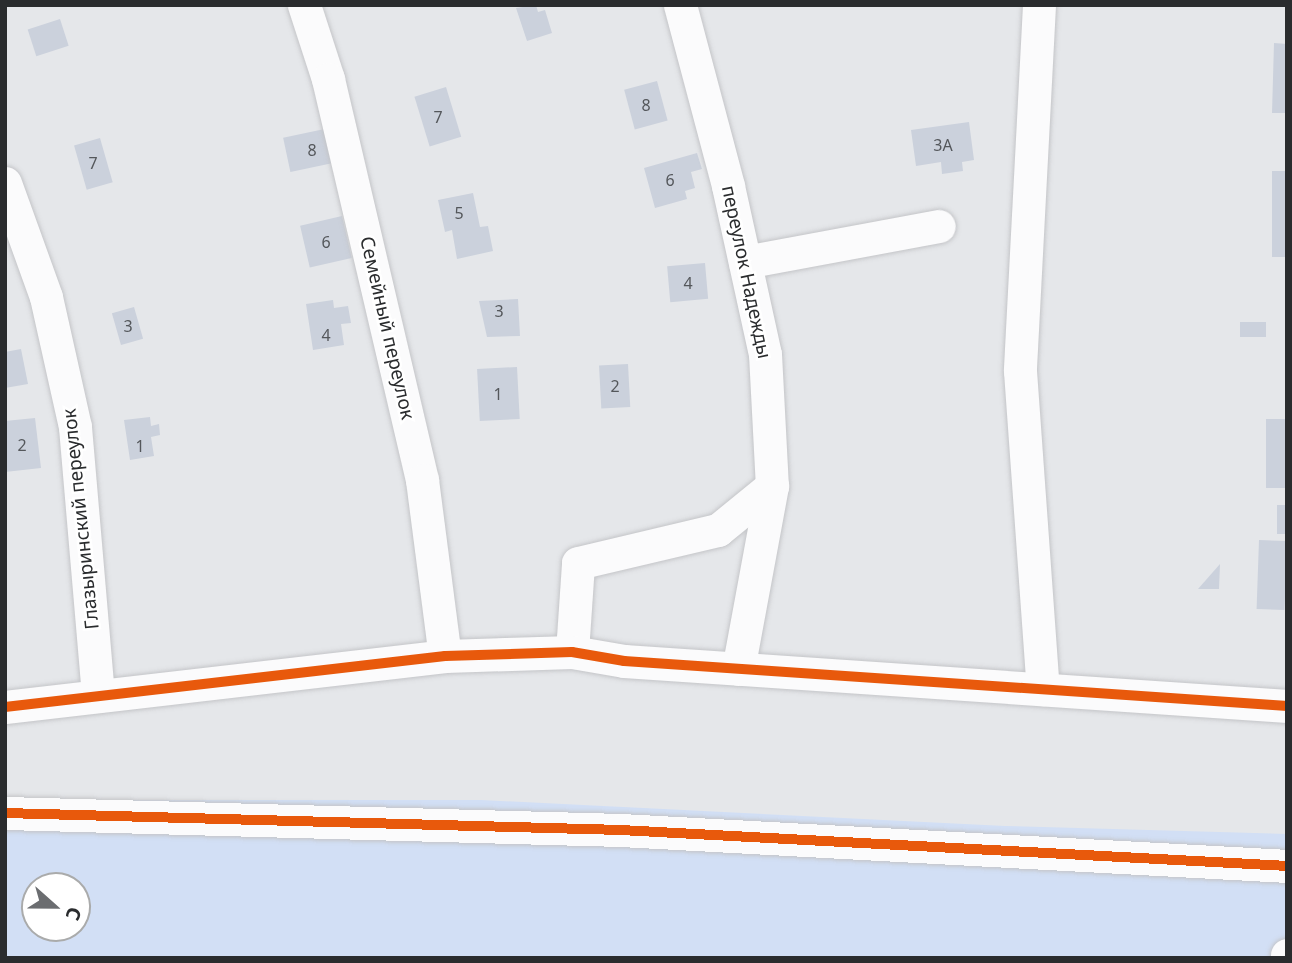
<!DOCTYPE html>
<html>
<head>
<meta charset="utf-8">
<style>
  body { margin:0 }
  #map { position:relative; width:1292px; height:963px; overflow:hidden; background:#e5e7ea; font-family:"Noto Sans",sans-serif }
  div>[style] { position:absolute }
  .green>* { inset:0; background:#d2dff5 }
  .building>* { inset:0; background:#cbd1dc; transform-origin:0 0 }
  .roads { filter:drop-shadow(0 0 2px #c4c5c8) drop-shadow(0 0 2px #c4c5c8) }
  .minor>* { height:33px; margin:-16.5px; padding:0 16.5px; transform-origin:16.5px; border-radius:16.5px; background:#fbfbfc }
  .cycleway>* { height:10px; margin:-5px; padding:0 5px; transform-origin:5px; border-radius:5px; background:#e8590c }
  span { translate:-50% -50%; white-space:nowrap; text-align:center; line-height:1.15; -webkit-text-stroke:5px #fff; paint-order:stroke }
  .number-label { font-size:16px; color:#54575b }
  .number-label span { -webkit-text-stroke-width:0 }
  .street-label { font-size:19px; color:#2a2c2e }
  .frame { position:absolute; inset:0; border:7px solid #2a2c2e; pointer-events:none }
  .north { position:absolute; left:21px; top:872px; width:70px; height:70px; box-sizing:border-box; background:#fff; border:2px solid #aaabab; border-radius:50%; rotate:111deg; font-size:19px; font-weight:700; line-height:28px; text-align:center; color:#2a2c2e }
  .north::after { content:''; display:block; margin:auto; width:24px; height:32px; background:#6b6d70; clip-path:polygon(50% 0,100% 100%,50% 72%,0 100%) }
</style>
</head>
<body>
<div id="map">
  <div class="green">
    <i style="clip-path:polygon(evenodd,5px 800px,481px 800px,1005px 826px,1287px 834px,1287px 958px,5px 958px,5px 800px,35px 886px,77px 886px,77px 928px,35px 928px,35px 886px)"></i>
  </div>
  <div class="building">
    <i style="clip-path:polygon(536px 5px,538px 12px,545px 10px,552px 33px,527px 41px,516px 8px)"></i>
    <i style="left:60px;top:19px;width:28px;height:34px;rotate:72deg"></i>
    <i style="clip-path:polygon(1274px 43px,1287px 44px,1287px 113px,1272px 113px)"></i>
    <i style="left:657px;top:81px;width:41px;height:34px;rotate:75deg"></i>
    <i style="left:446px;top:87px;width:52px;height:33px;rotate:73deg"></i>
    <i style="clip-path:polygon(969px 122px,974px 160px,962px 162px,963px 171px,942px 174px,941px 162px,916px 166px,911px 130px)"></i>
    <i style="left:334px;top:127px;width:35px;height:52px;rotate:78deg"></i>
    <i style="left:100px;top:138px;width:46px;height:27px;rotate:74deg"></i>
    <i style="clip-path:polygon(697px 153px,702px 169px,691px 172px,695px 188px,685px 191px,687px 199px,655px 208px,644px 168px)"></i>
    <i style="left:1272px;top:171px;width:15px;height:86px"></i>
    <i style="clip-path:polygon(473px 193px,480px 227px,488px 226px,493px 251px,457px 259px,452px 230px,445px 232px,438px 200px)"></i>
    <i style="left:342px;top:216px;width:43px;height:43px;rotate:77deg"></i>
    <i style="left:705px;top:263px;width:36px;height:38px;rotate:85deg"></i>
    <i style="clip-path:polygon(518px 299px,520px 336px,487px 337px,479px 301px)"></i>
    <i style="clip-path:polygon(333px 300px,334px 308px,348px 306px,351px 323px,341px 324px,344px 345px,313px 350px,306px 304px)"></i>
    <i style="left:134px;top:307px;width:33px;height:23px;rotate:74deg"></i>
    <i style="left:1240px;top:322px;width:26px;height:15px"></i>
    <i style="clip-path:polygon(21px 349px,28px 384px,5px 388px,5px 352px)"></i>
    <i style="left:628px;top:364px;width:43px;height:29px;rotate:87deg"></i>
    <i style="left:517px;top:367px;width:52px;height:40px;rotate:87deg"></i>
    <i style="clip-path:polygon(150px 417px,151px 426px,159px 424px,160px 435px,151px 437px,154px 456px,130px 460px,124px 420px)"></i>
    <i style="clip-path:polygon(35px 418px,41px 468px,5px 472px,5px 421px)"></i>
    <i style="left:1287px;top:419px;width:69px;height:21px;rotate:90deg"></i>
    <i style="left:1277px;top:505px;width:10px;height:29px"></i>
    <i style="left:1259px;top:540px;width:28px;height:69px;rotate:2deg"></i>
    <i style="clip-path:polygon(1220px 564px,1219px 589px,1198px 589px)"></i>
  </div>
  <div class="roads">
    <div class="minor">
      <i style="left:304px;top:5px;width:78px;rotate:72deg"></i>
      <i style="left:328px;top:79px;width:412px;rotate:76.8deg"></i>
      <i style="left:422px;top:480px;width:177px;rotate:82.6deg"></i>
      <i style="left:680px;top:5px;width:187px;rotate:75.1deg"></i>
      <i style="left:728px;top:186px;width:172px;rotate:77.6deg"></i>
      <i style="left:765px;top:354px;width:132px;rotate:87deg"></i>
      <i style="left:772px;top:486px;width:186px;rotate:100.5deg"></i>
      <i style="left:1039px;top:5px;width:366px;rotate:93deg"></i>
      <i style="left:1020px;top:371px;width:319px;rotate:85.9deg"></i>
      <i style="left:5px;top:183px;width:121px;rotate:70.2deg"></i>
      <i style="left:46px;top:297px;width:133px;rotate:77.4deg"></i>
      <i style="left:75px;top:427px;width:270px;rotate:85.1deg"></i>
      <i style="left:745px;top:262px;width:197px;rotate:-10.5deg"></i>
      <i style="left:572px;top:652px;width:89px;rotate:-86.1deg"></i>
      <i style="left:578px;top:563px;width:144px;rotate:-13.3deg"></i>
      <i style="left:718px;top:530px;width:70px;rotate:-39.2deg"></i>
      <i style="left:5px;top:707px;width:443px;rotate:-6.6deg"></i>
      <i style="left:445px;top:656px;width:127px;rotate:-1.8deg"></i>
      <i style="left:572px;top:652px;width:53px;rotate:9.8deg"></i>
      <i style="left:624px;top:661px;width:665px;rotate:3.88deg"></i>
      <i style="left:5px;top:813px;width:616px;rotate:1.58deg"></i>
      <i style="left:621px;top:830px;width:667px;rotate:3.09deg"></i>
      <i style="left:1287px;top:958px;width:3px;rotate:-90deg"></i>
    </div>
  </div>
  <div class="cycleway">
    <i style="left:5px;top:707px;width:443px;rotate:-6.6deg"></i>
    <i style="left:445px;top:656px;width:127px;rotate:-1.8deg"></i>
    <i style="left:572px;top:652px;width:53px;rotate:9.8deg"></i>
    <i style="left:624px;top:661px;width:665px;rotate:3.88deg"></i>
    <i style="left:5px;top:813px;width:616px;rotate:1.58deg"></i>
    <i style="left:621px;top:830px;width:667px;rotate:3.09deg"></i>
  </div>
  <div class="number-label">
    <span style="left:646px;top:105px">8</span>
    <span style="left:438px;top:117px">7</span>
    <span style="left:943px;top:145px">3А</span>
    <span style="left:312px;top:150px">8</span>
    <span style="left:93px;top:163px">7</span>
    <span style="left:670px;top:180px">6</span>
    <span style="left:459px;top:213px">5</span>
    <span style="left:326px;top:242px">6</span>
    <span style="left:688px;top:283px">4</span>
    <span style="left:499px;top:311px">3</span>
    <span style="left:128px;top:326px">3</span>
    <span style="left:326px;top:335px">4</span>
    <span style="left:615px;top:386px">2</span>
    <span style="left:498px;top:394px">1</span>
    <span style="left:22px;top:445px">2</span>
    <span style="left:140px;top:446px">1</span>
  </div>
  <div class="street-label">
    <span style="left:746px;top:272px;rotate:78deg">переулок Надежды</span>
    <span style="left:387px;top:328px;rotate:77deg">Семейный переулок</span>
    <span style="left:81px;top:519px;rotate:-96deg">Глазыринский переулок</span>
  </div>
  <div class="frame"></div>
  <div class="north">С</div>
</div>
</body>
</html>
